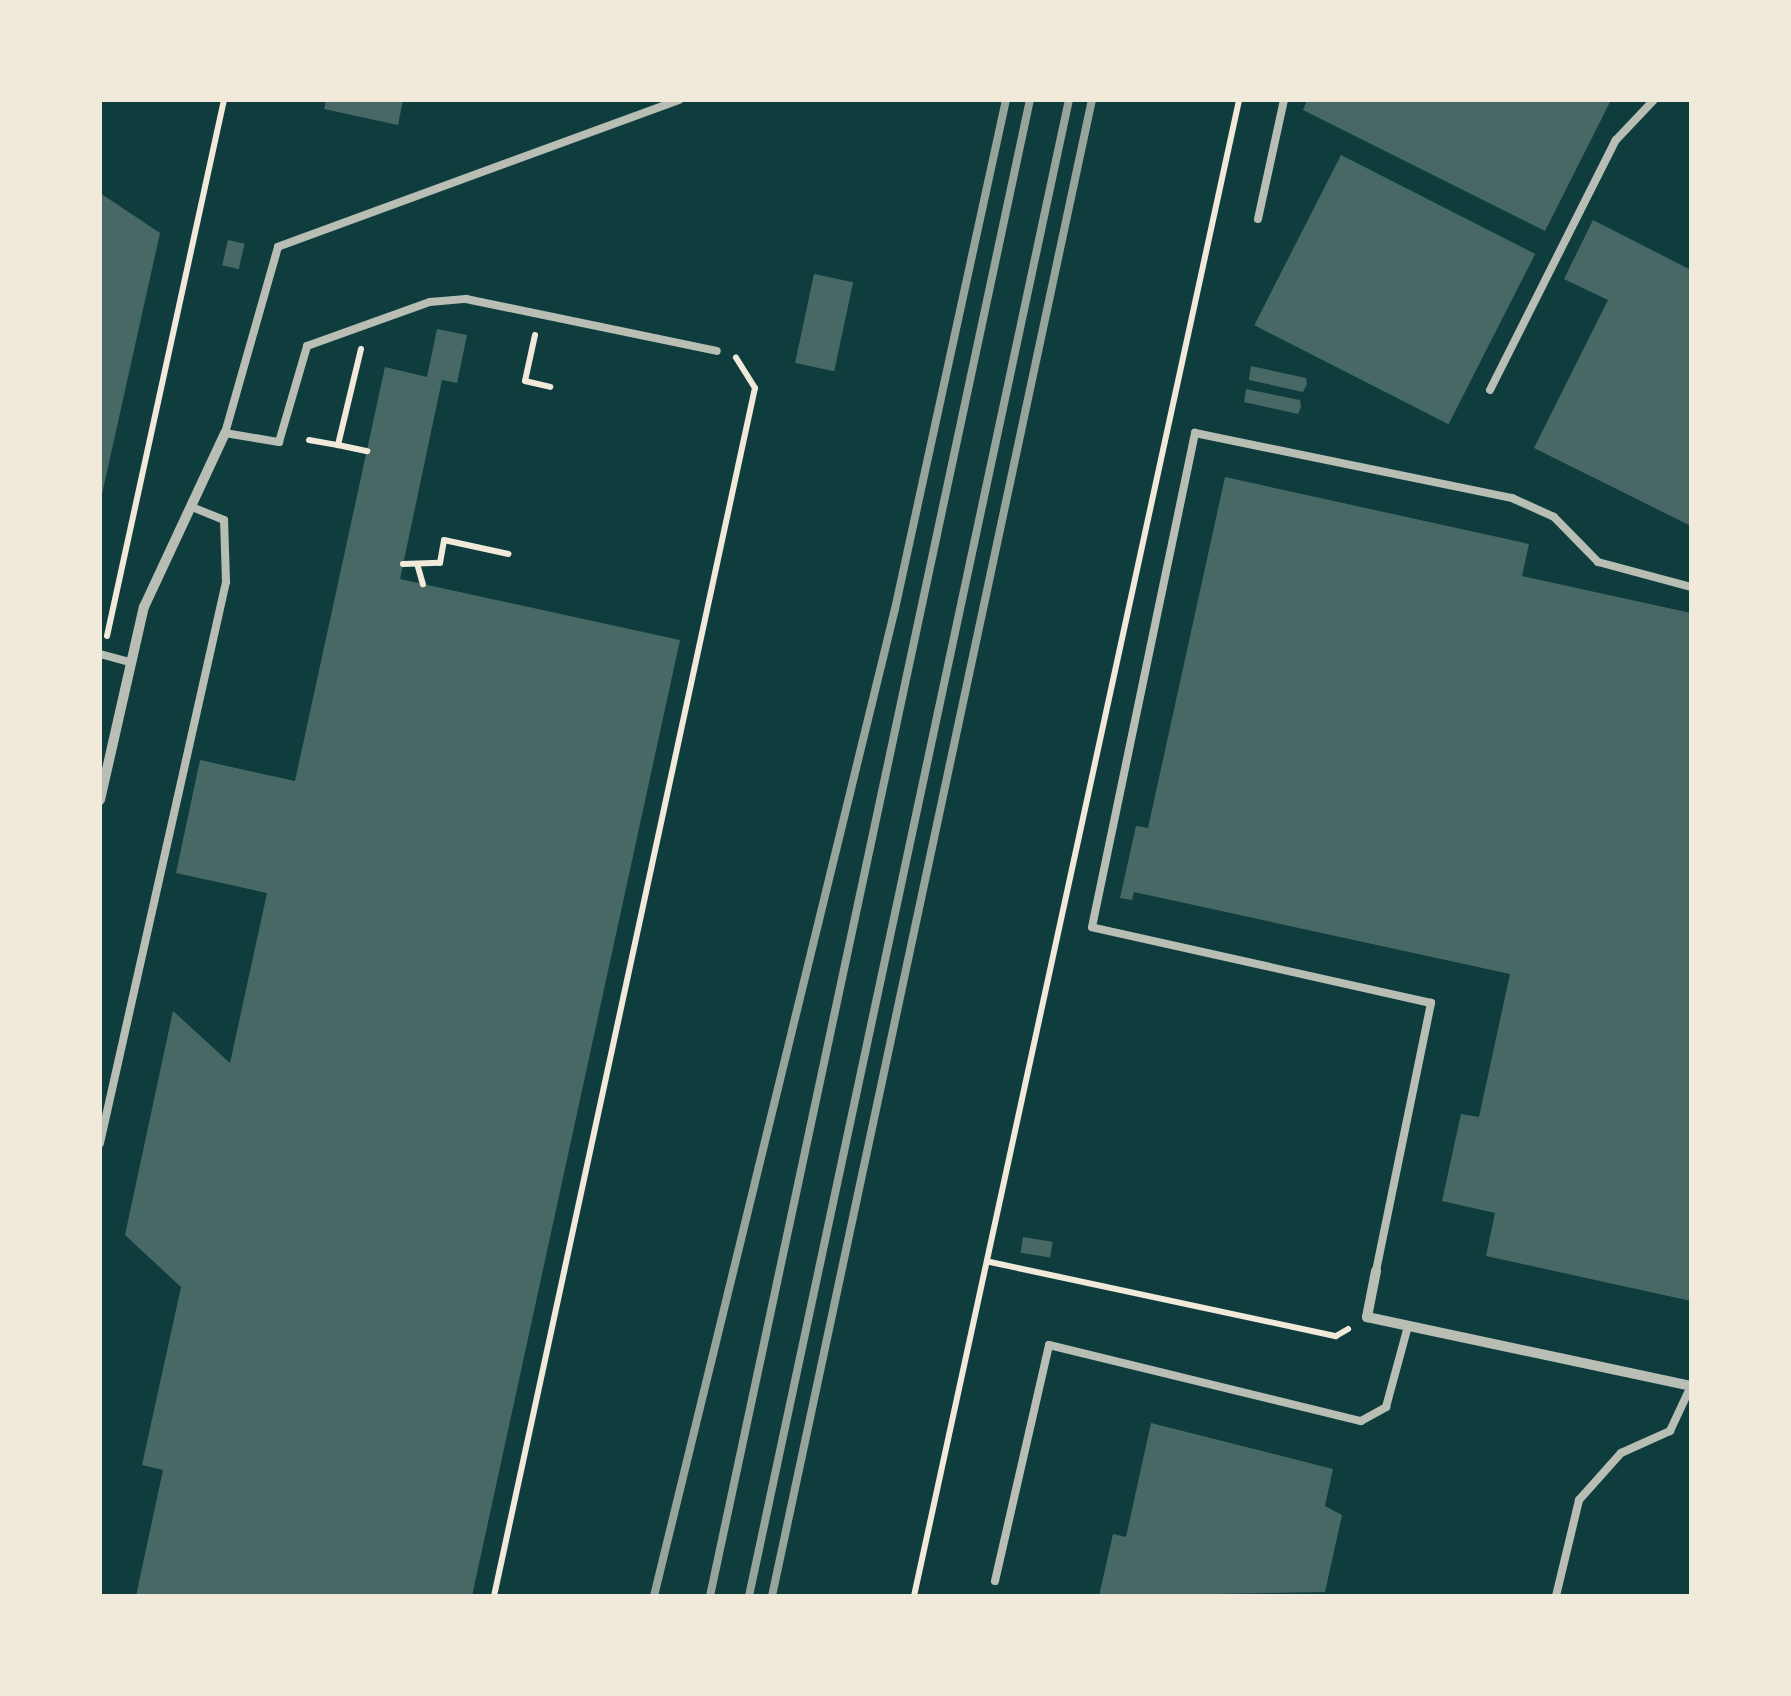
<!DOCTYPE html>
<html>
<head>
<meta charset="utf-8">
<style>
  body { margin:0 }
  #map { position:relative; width:1791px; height:1696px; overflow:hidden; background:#0f3d3e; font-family:"IBM Plex Sans",sans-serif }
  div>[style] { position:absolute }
  .building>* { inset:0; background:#486865; transform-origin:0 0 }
  .path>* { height:6px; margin:-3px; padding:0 3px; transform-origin:3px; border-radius:3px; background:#f1e9da }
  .service>* { height:8px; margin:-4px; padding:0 4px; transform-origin:4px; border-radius:4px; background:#b8beb3 }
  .minor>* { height:10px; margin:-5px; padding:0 5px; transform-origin:5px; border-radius:5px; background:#b8beb3 }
  .rail>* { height:8px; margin:-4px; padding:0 4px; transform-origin:4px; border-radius:4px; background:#97a49c }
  span { translate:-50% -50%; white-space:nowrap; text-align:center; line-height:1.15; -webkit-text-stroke:10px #f1e9da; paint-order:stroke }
  .frame { position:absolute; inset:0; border:102px solid #f1e9da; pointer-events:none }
</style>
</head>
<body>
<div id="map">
  <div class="building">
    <i style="clip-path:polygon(326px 100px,403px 100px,398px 125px,324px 109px)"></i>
    <i style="clip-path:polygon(1307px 100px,1611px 100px,1545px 231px,1303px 110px)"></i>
    <i style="left:1341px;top:155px;width:218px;height:191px;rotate:27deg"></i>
    <i style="clip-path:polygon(100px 193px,160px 233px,102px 494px,100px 494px)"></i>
    <i style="clip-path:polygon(1593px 220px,1691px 270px,1691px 526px,1534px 448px,1608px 300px,1564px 279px)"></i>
    <i style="left:228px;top:240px;width:17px;height:26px;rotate:13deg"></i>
    <i style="left:814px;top:274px;width:40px;height:91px;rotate:12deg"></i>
    <i style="clip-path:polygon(437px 329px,467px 335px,457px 383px,442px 380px,400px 579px,680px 640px,472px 1596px,136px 1596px,163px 1470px,142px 1465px,181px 1287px,125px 1235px,173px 1011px,230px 1063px,267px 893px,176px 873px,200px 760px,295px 781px,385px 367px,427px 377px)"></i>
    <i style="clip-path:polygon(1251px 366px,1306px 378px,1307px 384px,1303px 392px,1249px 380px)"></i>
    <i style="clip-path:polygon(1246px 389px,1300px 400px,1301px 407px,1298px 414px,1244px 402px)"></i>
    <i style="clip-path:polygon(1225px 477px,1529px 544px,1522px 576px,1691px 613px,1691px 1301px,1486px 1256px,1495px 1213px,1442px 1201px,1461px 1114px,1479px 1117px,1510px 974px,1134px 892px,1132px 900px,1120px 898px,1136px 826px,1148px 828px)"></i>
    <i style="left:1023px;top:1237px;width:30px;height:16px;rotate:9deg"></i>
    <i style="clip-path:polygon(1151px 1423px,1333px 1469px,1325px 1506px,1342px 1515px,1325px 1592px,1099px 1596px,1113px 1534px,1126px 1537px)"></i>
  </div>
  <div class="path">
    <i style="left:535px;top:335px;width:47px;rotate:102.3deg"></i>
    <i style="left:525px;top:381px;width:26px;rotate:13deg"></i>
    <i style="left:361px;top:349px;width:99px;rotate:103.5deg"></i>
    <i style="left:338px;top:445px;width:30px;rotate:12deg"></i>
    <i style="left:309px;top:440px;width:28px;rotate:10deg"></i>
    <i style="left:403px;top:564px;width:37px;rotate:-2deg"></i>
    <i style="left:440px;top:563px;width:23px;rotate:-80deg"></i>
    <i style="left:444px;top:540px;width:66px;rotate:12.2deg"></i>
    <i style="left:418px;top:567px;width:18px;rotate:74deg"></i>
    <i style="left:107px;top:636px;width:549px;rotate:-77.69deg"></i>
    <i style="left:990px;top:1262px;width:354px;rotate:12.1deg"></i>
    <i style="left:1336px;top:1336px;width:14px;rotate:-30deg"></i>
    <i style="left:494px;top:1596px;width:1236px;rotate:-77.81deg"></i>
    <i style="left:755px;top:388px;width:36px;rotate:-122deg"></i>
    <i style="left:914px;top:1596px;width:1531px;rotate:-77.74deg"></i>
  </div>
  <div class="service">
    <i style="left:679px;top:100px;width:427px;rotate:159.9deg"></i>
    <i style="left:278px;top:247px;width:193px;rotate:105.9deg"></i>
    <i style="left:225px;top:433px;width:55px;rotate:9.5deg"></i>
    <i style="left:279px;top:442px;width:100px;rotate:-73.7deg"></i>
    <i style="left:307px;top:346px;width:131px;rotate:-19.7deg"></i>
    <i style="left:430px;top:302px;width:36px;rotate:-5deg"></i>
    <i style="left:466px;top:299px;width:256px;rotate:11.7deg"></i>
    <i style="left:1258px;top:219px;width:122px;rotate:-77.7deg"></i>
    <i style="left:1490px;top:390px;width:280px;rotate:-63.3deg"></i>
    <i style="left:1616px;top:140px;width:55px;rotate:-46.5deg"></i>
    <i style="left:100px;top:654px;width:31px;rotate:15deg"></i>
    <i style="left:100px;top:1143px;width:575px;rotate:-77.34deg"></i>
    <i style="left:226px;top:582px;width:62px;rotate:-91.8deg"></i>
    <i style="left:224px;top:520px;width:35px;rotate:-158deg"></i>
    <i style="left:1376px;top:1271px;width:274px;rotate:-78.4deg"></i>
    <i style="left:1431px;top:1003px;width:347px;rotate:-167.4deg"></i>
    <i style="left:1092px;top:927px;width:505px;rotate:-78.22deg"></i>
    <i style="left:1195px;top:433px;width:324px;rotate:11.6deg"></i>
    <i style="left:1512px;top:498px;width:46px;rotate:24.3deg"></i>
    <i style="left:1554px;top:517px;width:63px;rotate:45.6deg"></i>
    <i style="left:1598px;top:562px;width:96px;rotate:15deg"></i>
    <i style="left:995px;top:1581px;width:242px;rotate:-77.1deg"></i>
    <i style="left:1049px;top:1345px;width:321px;rotate:13.7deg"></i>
    <i style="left:1361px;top:1421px;width:29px;rotate:-29deg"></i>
    <i style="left:1386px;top:1407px;width:84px;rotate:-74.8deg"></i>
    <i style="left:1556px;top:1596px;width:99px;rotate:-76.5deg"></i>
    <i style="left:1579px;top:1500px;width:63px;rotate:-48.2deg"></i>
    <i style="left:1621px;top:1453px;width:54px;rotate:-24.2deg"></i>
    <i style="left:1670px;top:1431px;width:50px;rotate:-65deg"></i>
  </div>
  <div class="minor">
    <i style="left:100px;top:800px;width:198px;rotate:-77.2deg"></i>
    <i style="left:144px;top:607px;width:192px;rotate:-65deg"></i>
    <i style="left:1376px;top:1271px;width:47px;rotate:101.1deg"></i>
    <i style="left:1367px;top:1317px;width:331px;rotate:12deg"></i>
  </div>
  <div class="rail">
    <i style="left:654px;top:1596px;width:1016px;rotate:-76.28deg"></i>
    <i style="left:895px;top:609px;width:521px;rotate:-77.7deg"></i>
    <i style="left:710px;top:1596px;width:1530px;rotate:-77.93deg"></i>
    <i style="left:749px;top:1596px;width:1530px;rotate:-77.93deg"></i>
    <i style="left:772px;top:1596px;width:1530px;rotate:-77.93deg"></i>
  </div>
  <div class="frame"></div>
</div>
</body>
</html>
